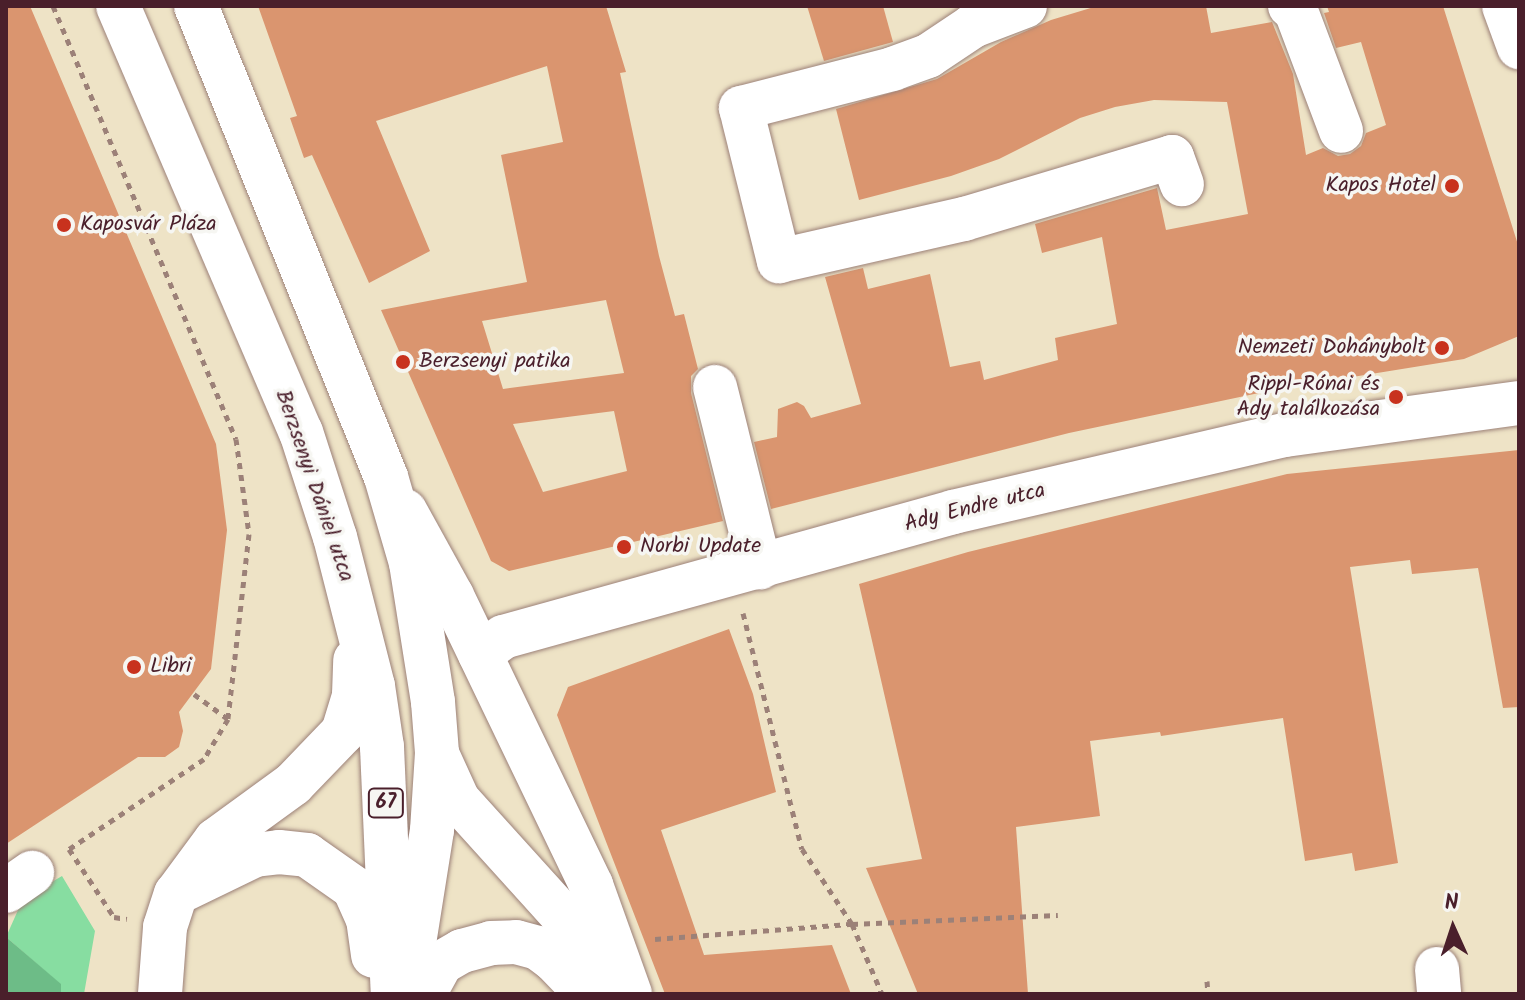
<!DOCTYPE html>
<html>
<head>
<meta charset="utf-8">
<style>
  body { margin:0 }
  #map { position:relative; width:1525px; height:1000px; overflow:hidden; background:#eee3c6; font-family:Kalam,sans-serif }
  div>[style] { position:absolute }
  .green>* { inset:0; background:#87dda1 }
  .forest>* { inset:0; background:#6dbc87 }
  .building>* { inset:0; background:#da956f }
  .path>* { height:5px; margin-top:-2.5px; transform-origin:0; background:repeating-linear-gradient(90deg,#9c8178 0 6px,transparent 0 12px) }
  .roads { filter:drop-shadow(0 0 2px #9c8178) drop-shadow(0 0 2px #9c8178) }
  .minor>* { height:44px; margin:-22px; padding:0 22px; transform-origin:22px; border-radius:22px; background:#fff }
  .major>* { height:44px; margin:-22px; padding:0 22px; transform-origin:22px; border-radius:22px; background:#fff }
  .dots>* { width:22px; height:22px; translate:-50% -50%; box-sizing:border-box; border:4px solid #f6f6f2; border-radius:50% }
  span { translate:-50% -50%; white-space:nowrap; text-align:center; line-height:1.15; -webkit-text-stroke:7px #f6f6f2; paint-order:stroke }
  .shield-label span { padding:2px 6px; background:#f6f6f2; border:2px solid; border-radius:6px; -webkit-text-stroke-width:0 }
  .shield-label { font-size:20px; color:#4a1f2b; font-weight:700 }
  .poi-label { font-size:22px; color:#4a1f2b }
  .right { translate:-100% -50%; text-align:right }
  .left { translate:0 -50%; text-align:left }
  .street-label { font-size:22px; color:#4a1f2b }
  .frame { position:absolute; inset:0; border:8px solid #4a1f2b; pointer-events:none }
  .north { position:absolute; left:1413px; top:888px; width:80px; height:80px; -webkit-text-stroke:6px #f6f6f2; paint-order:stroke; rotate:357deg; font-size:22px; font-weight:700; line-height:32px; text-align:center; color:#4a1f2b }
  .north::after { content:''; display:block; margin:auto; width:28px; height:36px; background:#4a1f2b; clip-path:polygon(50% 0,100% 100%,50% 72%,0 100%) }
</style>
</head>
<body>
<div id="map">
  <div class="green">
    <i style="clip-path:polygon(62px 876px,95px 931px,84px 994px,61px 994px,60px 984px,6px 937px,23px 899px)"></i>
  </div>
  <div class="forest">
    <i style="clip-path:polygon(6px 937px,61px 984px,61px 994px,6px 994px)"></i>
  </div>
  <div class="building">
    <i style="clip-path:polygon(6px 6px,30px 6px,216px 444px,227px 530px,211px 669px,179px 712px,183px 731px,179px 747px,165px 757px,138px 757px,6px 844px)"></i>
    <i style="clip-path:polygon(evenodd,258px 6px,606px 6px,626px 72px,620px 73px,659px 256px,675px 316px,684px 314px,698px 369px,691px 376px,691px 393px,723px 521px,509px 571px,491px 561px,381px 310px,527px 282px,501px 155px,563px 142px,547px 66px,376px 121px,430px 251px,369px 283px,312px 155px,304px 158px,290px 118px,297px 116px,258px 6px,606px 300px,624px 373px,503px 389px,482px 321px,606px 300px,258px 6px,614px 411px,627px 471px,543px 492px,513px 424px,614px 411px)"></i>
    <i style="clip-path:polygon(807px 6px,883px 6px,893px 42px,824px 61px)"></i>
    <i style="clip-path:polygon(1206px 6px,1211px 33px,1272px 22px,1293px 74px,1306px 155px,1323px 148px,1338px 156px,1350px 154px,1361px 146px,1366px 133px,1386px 125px,1361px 42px,1336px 48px,1324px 13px,1329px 12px,1327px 6px,1443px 6px,1519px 248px,1519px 336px,1464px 359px,1278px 389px,1069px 433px,771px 509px,754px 442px,777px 437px,778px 409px,797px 402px,804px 406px,811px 418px,861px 404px,825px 277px,863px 268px,868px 289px,930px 274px,950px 367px,980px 361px,984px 380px,1058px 360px,1055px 338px,1117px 324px,1102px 237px,1042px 253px,1035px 224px,1157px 188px,1166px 230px,1248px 214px,1227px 102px,1154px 100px,1115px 107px,1080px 118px,999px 159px,951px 176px,859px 200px,836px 109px,937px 79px,1001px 42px,1051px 20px,1094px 7px)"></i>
    <i style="clip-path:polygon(1519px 450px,1519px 707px,1503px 708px,1478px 568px,1412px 574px,1410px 560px,1350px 567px,1398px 863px,1355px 871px,1352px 853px,1305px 861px,1283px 718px,1161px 736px,1160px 732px,1090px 741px,1100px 816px,1016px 827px,1028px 994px,918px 994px,866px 868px,922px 859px,859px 584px,968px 552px,1287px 474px)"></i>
    <i style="clip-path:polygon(729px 629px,753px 694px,776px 792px,661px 830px,704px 955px,832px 945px,851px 994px,665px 994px,557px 715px,568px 687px)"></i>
  </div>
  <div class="path">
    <i style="left:53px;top:6px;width:470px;rotate:67.1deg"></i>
    <i style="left:236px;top:439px;width:96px;rotate:82.2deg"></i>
    <i style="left:249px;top:534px;width:186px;rotate:96.5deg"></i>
    <i style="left:228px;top:719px;width:47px;rotate:121deg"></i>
    <i style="left:204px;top:759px;width:166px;rotate:146.3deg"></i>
    <i style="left:743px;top:613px;width:243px;rotate:76deg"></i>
    <i style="left:802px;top:849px;width:90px;rotate:56.3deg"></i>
    <i style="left:852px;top:924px;width:76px;rotate:66.8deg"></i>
    <i style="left:194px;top:694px;width:42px;rotate:36.3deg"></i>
    <i style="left:69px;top:849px;width:82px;rotate:56.5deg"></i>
    <i style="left:114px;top:917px;width:13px;rotate:9deg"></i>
    <i style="left:655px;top:939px;width:198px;rotate:-4.4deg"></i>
    <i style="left:852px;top:924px;width:206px;rotate:-2.5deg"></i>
    <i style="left:1207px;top:981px;width:13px;rotate:86deg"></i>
  </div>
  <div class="roads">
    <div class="minor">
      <i style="left:1025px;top:6px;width:56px;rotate:159deg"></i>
      <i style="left:973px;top:26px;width:54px;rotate:146.3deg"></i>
      <i style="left:928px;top:56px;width:37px;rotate:160deg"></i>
      <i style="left:893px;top:69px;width:157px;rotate:165.6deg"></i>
      <i style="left:741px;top:108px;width:158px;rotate:76.1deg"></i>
      <i style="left:779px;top:261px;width:190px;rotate:-12.8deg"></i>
      <i style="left:964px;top:219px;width:217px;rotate:-16.6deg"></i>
      <i style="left:1172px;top:157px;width:29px;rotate:70deg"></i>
      <i style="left:1290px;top:6px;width:8px;rotate:40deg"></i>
      <i style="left:1296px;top:11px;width:128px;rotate:69.4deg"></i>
      <i style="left:1504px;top:6px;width:44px;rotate:69.9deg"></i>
      <i style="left:715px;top:387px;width:186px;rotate:76deg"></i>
      <i style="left:405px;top:511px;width:97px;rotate:61.1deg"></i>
      <i style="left:452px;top:596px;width:321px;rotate:64.3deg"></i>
      <i style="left:591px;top:885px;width:116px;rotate:70.3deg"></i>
      <i style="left:480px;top:654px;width:29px;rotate:-36deg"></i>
      <i style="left:503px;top:637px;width:467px;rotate:-15.5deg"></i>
      <i style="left:953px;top:512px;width:341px;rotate:-13.1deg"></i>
      <i style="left:1285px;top:435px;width:236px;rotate:-7.8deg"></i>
      <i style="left:6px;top:891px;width:32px;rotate:-35deg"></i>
      <i style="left:1437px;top:969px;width:25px;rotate:85deg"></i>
      <i style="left:160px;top:994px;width:67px;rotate:-85.7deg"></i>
      <i style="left:165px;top:927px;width:35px;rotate:-72deg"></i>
    </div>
    <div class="major">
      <i style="left:118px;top:6px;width:464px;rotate:66.8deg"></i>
      <i style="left:301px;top:432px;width:110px;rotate:72.1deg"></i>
      <i style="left:335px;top:537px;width:154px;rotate:75.7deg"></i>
      <i style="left:373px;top:686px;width:62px;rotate:81.6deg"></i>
      <i style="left:382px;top:747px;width:247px;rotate:87.5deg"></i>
      <i style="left:196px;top:6px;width:508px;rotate:68.03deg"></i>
      <i style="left:386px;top:477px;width:90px;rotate:73.8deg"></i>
      <i style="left:411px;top:563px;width:141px;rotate:81deg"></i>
      <i style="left:433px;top:702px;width:51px;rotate:85.5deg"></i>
      <i style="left:437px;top:753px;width:77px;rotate:93.7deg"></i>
      <i style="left:432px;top:830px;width:128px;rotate:99deg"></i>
      <i style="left:438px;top:756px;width:48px;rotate:65.6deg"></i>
      <i style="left:458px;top:800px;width:154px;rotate:47.9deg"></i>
      <i style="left:561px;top:914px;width:41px;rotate:62.2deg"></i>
      <i style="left:580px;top:950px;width:46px;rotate:72.3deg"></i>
      <i style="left:185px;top:889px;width:78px;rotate:-25.9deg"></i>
      <i style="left:255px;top:855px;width:24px;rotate:-7deg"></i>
      <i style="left:279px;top:852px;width:28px;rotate:6deg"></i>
      <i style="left:307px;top:855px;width:57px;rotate:35.1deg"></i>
      <i style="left:354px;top:888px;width:34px;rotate:66deg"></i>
      <i style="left:368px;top:919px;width:37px;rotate:82deg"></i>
      <i style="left:176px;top:894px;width:67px;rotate:-53.5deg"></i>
      <i style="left:216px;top:840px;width:95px;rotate:-36deg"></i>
      <i style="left:293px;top:784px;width:72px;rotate:-46.1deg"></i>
      <i style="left:343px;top:732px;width:39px;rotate:-73deg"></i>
      <i style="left:354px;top:695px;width:35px;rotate:-88deg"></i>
      <i style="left:424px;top:994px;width:35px;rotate:-61deg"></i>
      <i style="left:441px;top:963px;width:24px;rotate:-30deg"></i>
      <i style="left:462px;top:951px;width:30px;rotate:-15deg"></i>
      <i style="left:491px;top:943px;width:25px;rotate:-2deg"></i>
      <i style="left:516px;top:942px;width:23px;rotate:15deg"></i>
      <i style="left:538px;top:948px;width:20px;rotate:37deg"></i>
      <i style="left:554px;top:960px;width:47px;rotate:45.9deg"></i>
    </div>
  </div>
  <div class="dots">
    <i style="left:1452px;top:186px;background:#c8321e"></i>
    <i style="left:64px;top:225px;background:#c8321e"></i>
    <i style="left:1442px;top:348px;background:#c8321e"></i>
    <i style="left:403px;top:362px;background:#c8321e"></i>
    <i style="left:1396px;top:397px;background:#c8321e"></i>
    <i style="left:624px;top:547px;background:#c8321e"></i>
    <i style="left:134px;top:667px;background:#c8321e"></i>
  </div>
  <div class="shield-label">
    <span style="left:386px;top:803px">67</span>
  </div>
  <div class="poi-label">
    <span class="right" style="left:1436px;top:186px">Kapos Hotel</span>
    <span class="left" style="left:80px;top:225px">Kaposvár Pláza</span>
    <span class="right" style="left:1426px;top:348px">Nemzeti Dohánybolt</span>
    <span class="left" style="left:419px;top:362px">Berzsenyi patika</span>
    <span class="right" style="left:1380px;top:397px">Rippl-Rónai és<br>Ady találkozása</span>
    <span class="left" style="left:640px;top:547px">Norbi Update</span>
    <span class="left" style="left:150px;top:667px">Libri</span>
  </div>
  <div class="street-label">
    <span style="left:314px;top:486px;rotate:71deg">Berzsenyi Dániel utca</span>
    <span style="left:975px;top:508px;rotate:-14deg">Ady Endre utca</span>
  </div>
  <div class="frame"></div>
  <div class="north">N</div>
</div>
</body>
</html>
